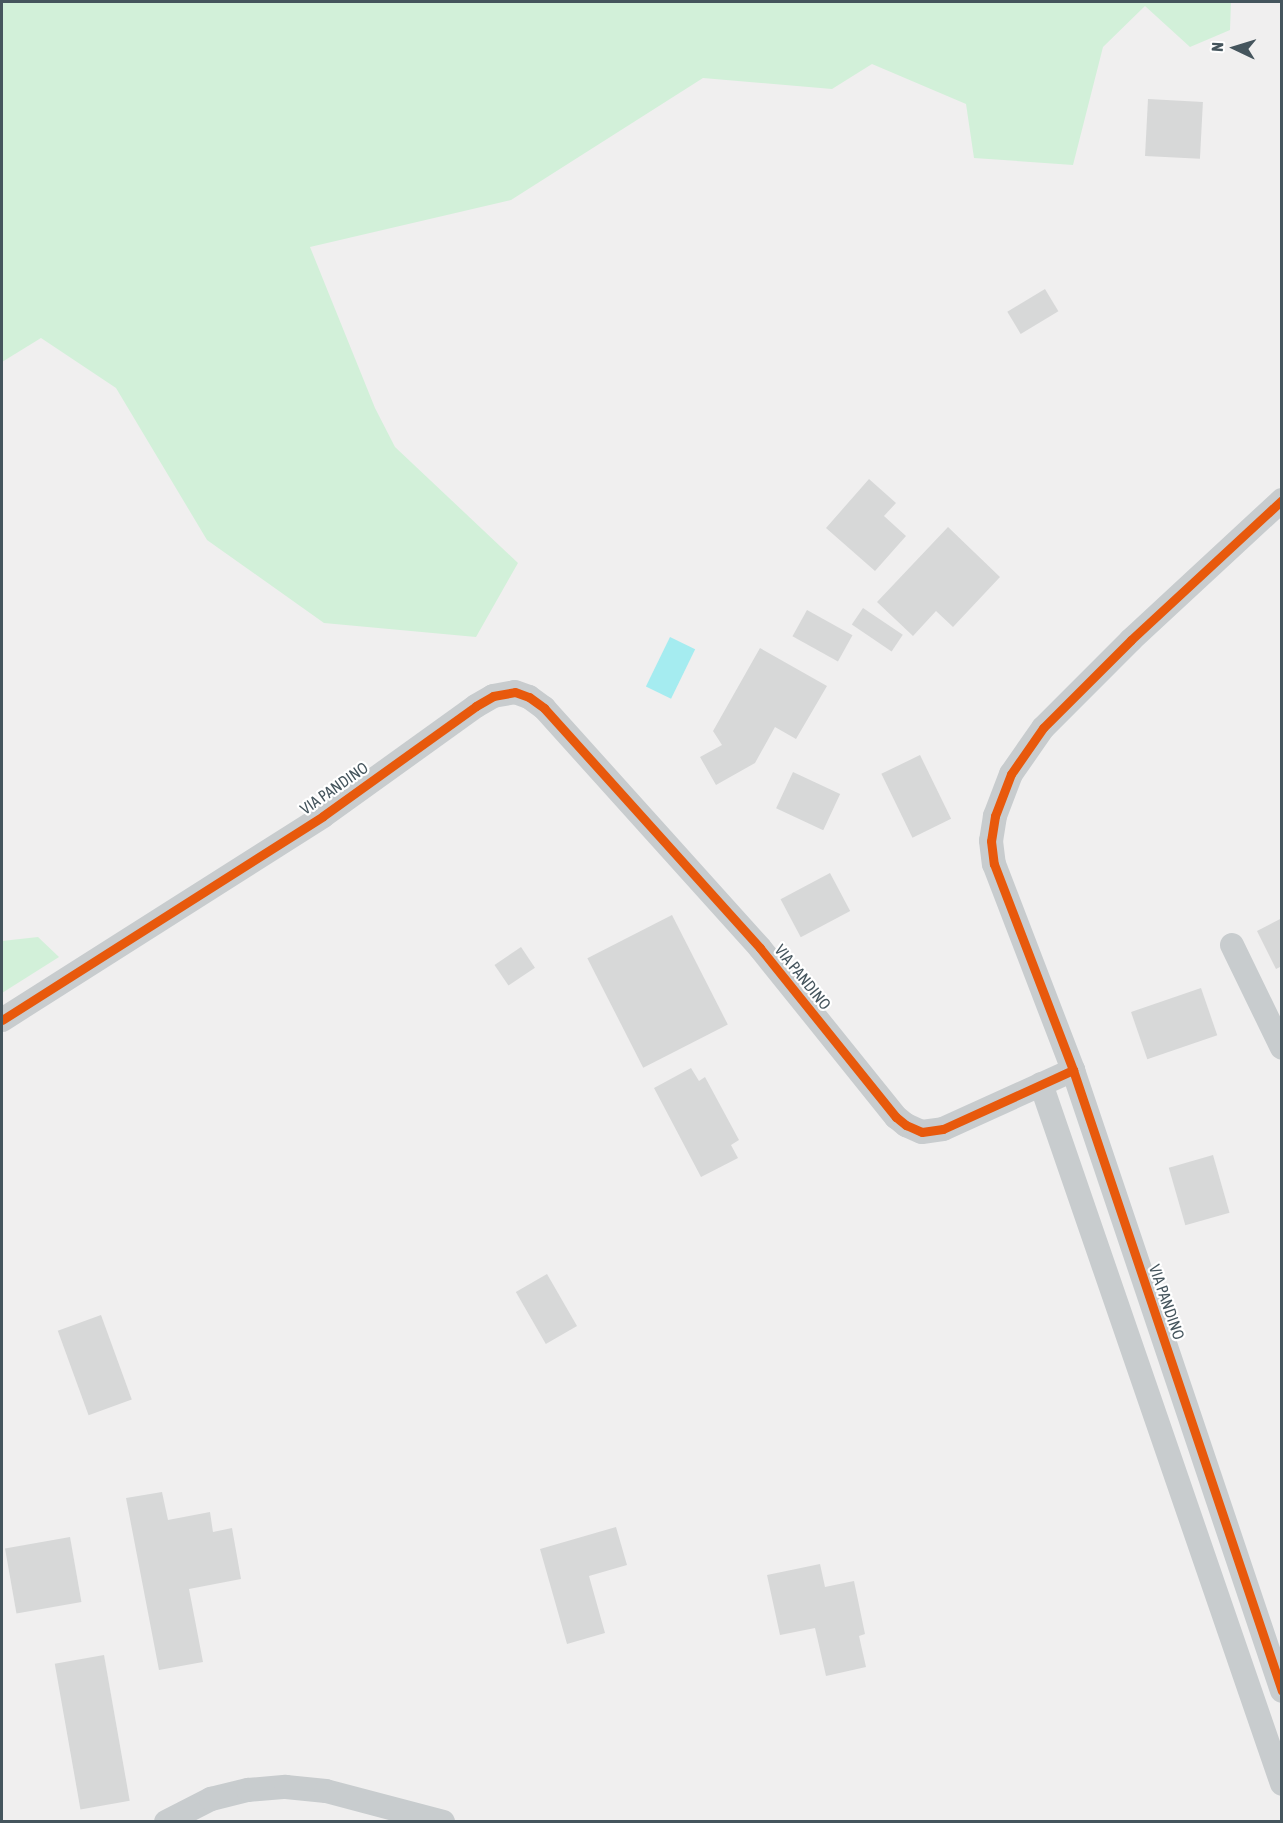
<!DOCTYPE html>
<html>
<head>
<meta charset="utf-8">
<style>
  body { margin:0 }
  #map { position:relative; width:1283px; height:1823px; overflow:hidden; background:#f0efef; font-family:"Asap Condensed",sans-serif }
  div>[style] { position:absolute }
  .green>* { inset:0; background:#d2f0d9 }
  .water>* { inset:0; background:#a5ecf0; transform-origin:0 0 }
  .building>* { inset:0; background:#d7d8d8; transform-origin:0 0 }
  .minor>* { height:24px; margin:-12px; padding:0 12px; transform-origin:12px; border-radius:12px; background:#c8ccce }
  .cycleway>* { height:9px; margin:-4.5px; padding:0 4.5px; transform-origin:4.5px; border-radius:4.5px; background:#e8590c }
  span { translate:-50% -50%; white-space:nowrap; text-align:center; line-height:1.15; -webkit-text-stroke:4.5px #fff; paint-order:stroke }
  .street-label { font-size:16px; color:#45555d }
  .frame { position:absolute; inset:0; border:3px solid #45555d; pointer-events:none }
  .north { position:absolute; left:1205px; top:18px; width:60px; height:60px; -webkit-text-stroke:4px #fff; paint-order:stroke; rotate:274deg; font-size:16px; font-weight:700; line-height:24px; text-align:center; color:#45555d }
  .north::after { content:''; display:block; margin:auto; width:21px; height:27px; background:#45555d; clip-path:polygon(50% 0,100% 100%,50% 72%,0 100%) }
</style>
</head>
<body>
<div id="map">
  <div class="green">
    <i style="clip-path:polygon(2px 2px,1231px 2px,1230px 30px,1190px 47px,1145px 6px,1103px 47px,1073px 165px,974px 158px,966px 104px,872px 64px,832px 89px,703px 78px,511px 200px,310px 247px,375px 408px,395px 447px,518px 563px,476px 637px,324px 623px,207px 540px,116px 388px,41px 338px,2px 362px)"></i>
    <i style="clip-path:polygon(38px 937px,59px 957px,2px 993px,2px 941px)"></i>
  </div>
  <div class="water">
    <i style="left:670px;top:637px;width:28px;height:55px;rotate:26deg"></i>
  </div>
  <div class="building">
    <i style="left:1148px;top:99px;width:55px;height:57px;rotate:3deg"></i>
    <i style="left:1045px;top:289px;width:26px;height:44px;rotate:59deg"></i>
    <i style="clip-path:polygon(869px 479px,896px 503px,884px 516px,906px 536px,875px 571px,826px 528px)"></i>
    <i style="clip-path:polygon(948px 527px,1000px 577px,953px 627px,936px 611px,913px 636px,877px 602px)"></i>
    <i style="left:863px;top:608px;width:48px;height:20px;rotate:34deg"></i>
    <i style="left:807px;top:610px;width:52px;height:30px;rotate:29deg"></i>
    <i style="clip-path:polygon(760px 648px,827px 686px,796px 739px,775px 727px,755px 763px,716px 785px,700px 757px,722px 745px,713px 731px)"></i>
    <i style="left:920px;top:755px;width:71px;height:43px;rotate:64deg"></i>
    <i style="left:793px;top:772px;width:52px;height:40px;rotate:25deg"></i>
    <i style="left:830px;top:873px;width:43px;height:56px;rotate:62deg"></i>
    <i style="left:672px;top:915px;width:123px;height:95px;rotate:63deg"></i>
    <i style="clip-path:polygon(1282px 918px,1282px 966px,1276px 969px,1257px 931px)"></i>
    <i style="left:521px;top:947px;width:25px;height:32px;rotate:56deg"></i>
    <i style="left:1201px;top:988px;width:50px;height:74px;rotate:71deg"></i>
    <i style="clip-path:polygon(691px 1068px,699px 1081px,705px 1077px,739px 1140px,731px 1145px,738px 1158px,701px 1177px,654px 1088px)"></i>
    <i style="left:1213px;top:1155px;width:60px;height:46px;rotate:74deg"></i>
    <i style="left:547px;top:1274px;width:60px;height:36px;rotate:60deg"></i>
    <i style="left:101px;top:1315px;width:90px;height:46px;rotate:70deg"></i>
    <i style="clip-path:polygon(162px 1492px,168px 1520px,210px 1512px,213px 1532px,232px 1528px,241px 1579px,189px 1589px,203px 1662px,159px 1670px,126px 1498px)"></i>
    <i style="clip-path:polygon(616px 1527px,627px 1565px,589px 1576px,605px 1633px,567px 1644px,540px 1549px)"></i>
    <i style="left:70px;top:1537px;width:66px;height:66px;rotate:80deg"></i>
    <i style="clip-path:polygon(820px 1564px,825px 1587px,854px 1581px,865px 1634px,859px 1636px,866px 1667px,826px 1676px,815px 1628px,780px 1635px,767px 1575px)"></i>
    <i style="left:104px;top:1655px;width:148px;height:50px;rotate:80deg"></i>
  </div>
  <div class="minor">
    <i style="left:1282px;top:500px;width:206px;rotate:137.2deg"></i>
    <i style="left:1131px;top:640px;width:124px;rotate:135deg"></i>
    <i style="left:1043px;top:728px;width:56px;rotate:124.8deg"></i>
    <i style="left:1011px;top:774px;width:45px;rotate:110.9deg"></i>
    <i style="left:995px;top:816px;width:25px;rotate:99deg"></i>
    <i style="left:991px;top:841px;width:23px;rotate:83deg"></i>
    <i style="left:994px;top:864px;width:221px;rotate:69deg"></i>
    <i style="left:1073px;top:1070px;width:655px;rotate:71.4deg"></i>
    <i style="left:1232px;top:945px;width:114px;rotate:64.1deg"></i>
    <i style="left:2px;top:1020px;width:380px;rotate:-32.4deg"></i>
    <i style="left:323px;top:816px;width:188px;rotate:-35.7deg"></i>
    <i style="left:476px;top:706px;width:20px;rotate:-30deg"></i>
    <i style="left:493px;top:696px;width:22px;rotate:-10deg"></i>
    <i style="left:515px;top:692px;width:15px;rotate:20deg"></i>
    <i style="left:529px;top:697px;width:19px;rotate:36deg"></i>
    <i style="left:544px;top:708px;width:323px;rotate:48deg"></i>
    <i style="left:760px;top:948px;width:217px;rotate:51.2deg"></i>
    <i style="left:896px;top:1117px;width:13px;rotate:39deg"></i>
    <i style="left:906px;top:1125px;width:17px;rotate:24deg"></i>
    <i style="left:922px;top:1132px;width:21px;rotate:-8deg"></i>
    <i style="left:943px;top:1129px;width:143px;rotate:-24.4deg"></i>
    <i style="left:1041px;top:1084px;width:740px;rotate:71deg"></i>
    <i style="left:166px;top:1822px;width:51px;rotate:-27.1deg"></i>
    <i style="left:211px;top:1799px;width:38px;rotate:-14deg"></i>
    <i style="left:248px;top:1790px;width:38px;rotate:-5deg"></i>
    <i style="left:286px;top:1787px;width:40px;rotate:5.7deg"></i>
    <i style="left:326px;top:1791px;width:121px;rotate:14.8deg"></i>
  </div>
  <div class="cycleway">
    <i style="left:1282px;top:500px;width:206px;rotate:137.2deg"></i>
    <i style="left:1131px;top:640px;width:124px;rotate:135deg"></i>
    <i style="left:1043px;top:728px;width:56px;rotate:124.8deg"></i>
    <i style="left:1011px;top:774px;width:45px;rotate:110.9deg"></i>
    <i style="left:995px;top:816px;width:25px;rotate:99deg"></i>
    <i style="left:991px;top:841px;width:23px;rotate:83deg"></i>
    <i style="left:994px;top:864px;width:221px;rotate:69deg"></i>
    <i style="left:1073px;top:1070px;width:655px;rotate:71.4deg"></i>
    <i style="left:2px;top:1020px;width:380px;rotate:-32.4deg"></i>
    <i style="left:323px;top:816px;width:188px;rotate:-35.7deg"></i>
    <i style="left:476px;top:706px;width:20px;rotate:-30deg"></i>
    <i style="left:493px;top:696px;width:22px;rotate:-10deg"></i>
    <i style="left:515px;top:692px;width:15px;rotate:20deg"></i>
    <i style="left:529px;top:697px;width:19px;rotate:36deg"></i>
    <i style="left:544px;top:708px;width:323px;rotate:48deg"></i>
    <i style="left:760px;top:948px;width:217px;rotate:51.2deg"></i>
    <i style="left:896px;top:1117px;width:13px;rotate:39deg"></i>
    <i style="left:906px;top:1125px;width:17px;rotate:24deg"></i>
    <i style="left:922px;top:1132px;width:21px;rotate:-8deg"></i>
    <i style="left:943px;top:1129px;width:143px;rotate:-24.4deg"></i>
  </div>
  <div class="street-label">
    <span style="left:334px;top:788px;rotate:-35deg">VIA PANDINO</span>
    <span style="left:803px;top:977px;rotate:51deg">VIA PANDINO</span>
    <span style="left:1167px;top:1302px;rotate:71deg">VIA PANDINO</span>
  </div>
  <div class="frame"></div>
  <div class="north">N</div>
</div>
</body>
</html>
